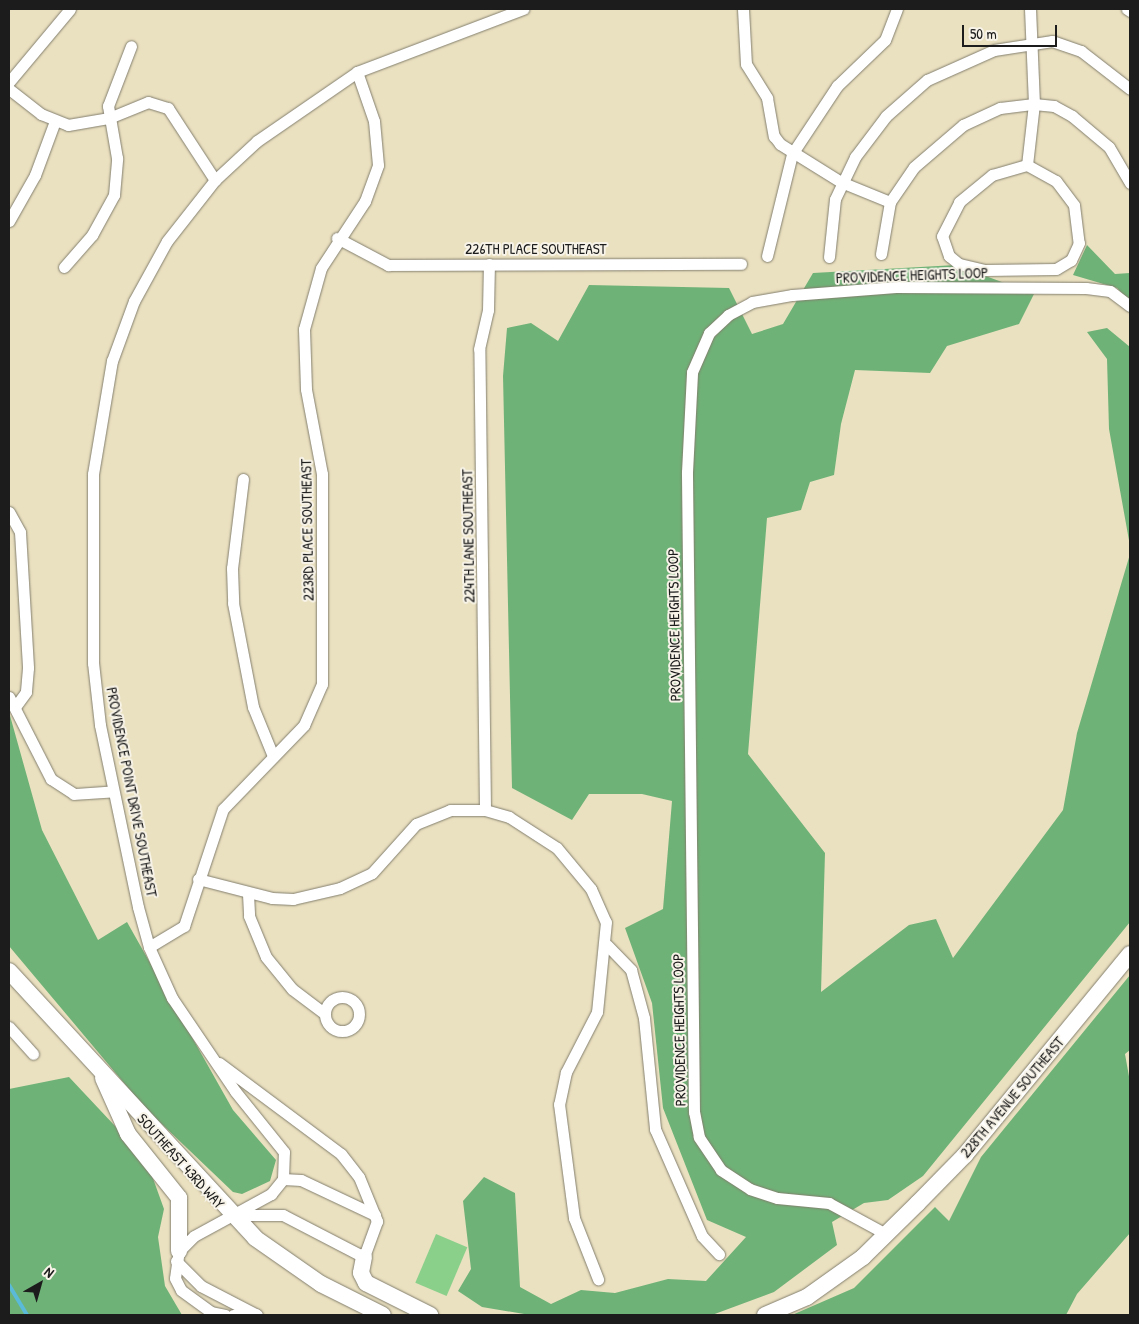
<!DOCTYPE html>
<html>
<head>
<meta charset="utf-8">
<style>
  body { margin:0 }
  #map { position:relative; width:1139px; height:1324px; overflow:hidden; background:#eae1c0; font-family:"Patrick Hand",sans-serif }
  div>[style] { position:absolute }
  .green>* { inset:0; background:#8ad08b; transform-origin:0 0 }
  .forest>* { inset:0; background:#6fb277 }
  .stream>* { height:4px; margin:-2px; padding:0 2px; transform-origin:2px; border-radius:2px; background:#5abad8 }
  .roads { filter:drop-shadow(0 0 1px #837e6e) drop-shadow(0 0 1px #837e6e) }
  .street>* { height:11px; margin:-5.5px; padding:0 5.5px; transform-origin:5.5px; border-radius:5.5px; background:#fff }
  .street>.ring { margin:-5.5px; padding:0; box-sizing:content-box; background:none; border:11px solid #fff; border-radius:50% }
  .secondary>* { height:16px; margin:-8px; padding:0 8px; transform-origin:8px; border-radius:8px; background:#fff }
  span { translate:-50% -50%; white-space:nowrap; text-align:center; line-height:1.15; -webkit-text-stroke:4px #f7f3e8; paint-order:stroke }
  .street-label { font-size:15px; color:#1c1c1c }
  .frame { position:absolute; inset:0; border:10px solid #1c1c1c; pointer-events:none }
  .north { position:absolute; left:15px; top:1259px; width:50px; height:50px; -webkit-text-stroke:4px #f7f3e8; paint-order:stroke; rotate:38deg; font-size:14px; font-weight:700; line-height:20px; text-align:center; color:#1c1c1c }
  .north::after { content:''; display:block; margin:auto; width:18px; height:22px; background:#1c1c1c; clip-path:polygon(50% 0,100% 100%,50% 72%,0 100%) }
  .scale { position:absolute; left:962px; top:25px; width:95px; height:22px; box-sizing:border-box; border:2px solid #1c1c1c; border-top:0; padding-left:6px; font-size:15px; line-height:18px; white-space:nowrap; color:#1c1c1c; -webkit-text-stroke:4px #f7f3e8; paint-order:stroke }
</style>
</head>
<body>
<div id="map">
  <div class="green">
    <i style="left:436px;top:1234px;width:34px;height:53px;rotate:23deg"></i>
  </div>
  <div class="forest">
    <i style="clip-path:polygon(1087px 245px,1115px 274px,1130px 273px,1130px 302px,1117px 288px,1073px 275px)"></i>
    <i style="clip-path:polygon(956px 265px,1034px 294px,1019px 324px,947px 346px,930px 373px,855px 370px,841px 424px,834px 475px,810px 482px,801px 510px,767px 518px,748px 754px,825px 853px,821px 992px,909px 925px,936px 919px,953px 958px,1063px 810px,1077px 733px,1130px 554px,1130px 922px,923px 1176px,888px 1200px,864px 1203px,832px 1222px,837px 1245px,774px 1292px,712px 1315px,530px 1315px,482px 1307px,458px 1291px,471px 1269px,463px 1201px,484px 1177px,515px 1193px,520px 1287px,551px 1304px,581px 1290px,615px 1293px,668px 1279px,706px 1281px,746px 1237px,707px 1220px,663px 1108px,652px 1003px,625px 928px,663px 909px,672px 801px,642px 794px,589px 794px,572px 820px,512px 788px,503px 376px,507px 328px,531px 323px,558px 341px,589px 285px,729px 288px,752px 334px,783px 324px,813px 273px)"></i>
    <i style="clip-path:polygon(1107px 328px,1130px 347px,1130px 546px,1109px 429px,1107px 359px,1087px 332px)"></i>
    <i style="clip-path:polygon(9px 712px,42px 830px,98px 940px,127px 922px,233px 1110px,276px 1160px,270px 1181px,242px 1194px,233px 1192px,145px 1108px,9px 946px)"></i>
    <i style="clip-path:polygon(1130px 975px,1130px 1050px,1125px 1054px,1130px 1082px,1130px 1233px,1077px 1294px,1066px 1315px,792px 1315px,854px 1288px,935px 1207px,949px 1221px,981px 1157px)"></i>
    <i style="clip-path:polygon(69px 1077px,146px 1159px,164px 1209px,158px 1237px,165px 1286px,182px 1315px,9px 1315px,9px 1089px)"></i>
  </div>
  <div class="stream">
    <i style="left:9px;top:1285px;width:35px;rotate:59deg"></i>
  </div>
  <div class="roads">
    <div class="street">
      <i style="left:743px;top:9px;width:55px;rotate:86.9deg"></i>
      <i style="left:746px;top:64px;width:40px;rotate:58deg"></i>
      <i style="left:767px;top:98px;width:39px;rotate:80deg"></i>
      <i style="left:774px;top:136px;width:10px;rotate:53deg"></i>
      <i style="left:780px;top:144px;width:72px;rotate:31.9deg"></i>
      <i style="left:841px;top:182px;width:53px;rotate:22.2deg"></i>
      <i style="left:1127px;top:9px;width:4px;rotate:34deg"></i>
      <i style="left:9px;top:82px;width:95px;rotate:-50.1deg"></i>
      <i style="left:9px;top:89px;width:41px;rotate:38deg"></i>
      <i style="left:41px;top:114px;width:29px;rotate:22deg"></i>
      <i style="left:68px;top:125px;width:42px;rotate:-9.7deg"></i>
      <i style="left:109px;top:118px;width:42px;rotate:-22.3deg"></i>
      <i style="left:148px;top:102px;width:21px;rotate:17deg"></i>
      <i style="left:168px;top:108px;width:86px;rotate:56.9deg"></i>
      <i style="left:1027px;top:165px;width:33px;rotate:29deg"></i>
      <i style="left:1056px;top:181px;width:30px;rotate:53deg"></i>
      <i style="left:1074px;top:205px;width:38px;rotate:83deg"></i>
      <i style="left:1079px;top:243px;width:19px;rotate:115deg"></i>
      <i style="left:1071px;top:260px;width:17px;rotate:149deg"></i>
      <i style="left:1056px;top:269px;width:71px;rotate:179.2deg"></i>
      <i style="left:985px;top:270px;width:27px;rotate:-167deg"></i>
      <i style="left:959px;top:264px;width:13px;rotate:-141deg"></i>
      <i style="left:949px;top:256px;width:21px;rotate:-109deg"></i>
      <i style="left:942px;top:236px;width:38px;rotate:-63deg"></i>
      <i style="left:959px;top:202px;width:43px;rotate:-39.3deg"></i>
      <i style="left:992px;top:175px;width:36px;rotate:-16deg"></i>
      <i style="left:1027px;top:165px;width:61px;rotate:-83.5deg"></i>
      <i style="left:1034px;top:104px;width:95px;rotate:-92.4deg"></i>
      <i style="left:9px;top:221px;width:53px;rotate:-60.5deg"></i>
      <i style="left:35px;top:175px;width:58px;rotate:-69.7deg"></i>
      <i style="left:337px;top:238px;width:58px;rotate:27.9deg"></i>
      <i style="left:388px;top:265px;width:353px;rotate:-0.2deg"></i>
      <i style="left:881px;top:254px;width:53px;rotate:-80.2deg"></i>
      <i style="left:890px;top:202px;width:42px;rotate:-55.6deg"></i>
      <i style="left:914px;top:167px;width:65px;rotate:-40.6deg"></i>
      <i style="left:963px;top:125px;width:41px;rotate:-24.7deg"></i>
      <i style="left:1000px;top:108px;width:34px;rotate:-7deg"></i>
      <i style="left:1034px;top:104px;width:20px;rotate:6deg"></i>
      <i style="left:1054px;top:106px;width:21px;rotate:29deg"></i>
      <i style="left:1072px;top:116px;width:48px;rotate:40deg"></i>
      <i style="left:1109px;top:147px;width:42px;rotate:59.7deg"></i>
      <i style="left:767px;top:256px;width:105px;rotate:-76.2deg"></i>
      <i style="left:792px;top:154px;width:82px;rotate:-56.5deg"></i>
      <i style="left:837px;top:86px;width:66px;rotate:-43.8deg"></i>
      <i style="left:885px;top:40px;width:33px;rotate:-69deg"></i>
      <i style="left:829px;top:257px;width:58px;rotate:-84.1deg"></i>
      <i style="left:835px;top:199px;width:47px;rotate:-64.5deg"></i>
      <i style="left:855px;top:157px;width:51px;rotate:-52.9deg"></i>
      <i style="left:886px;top:116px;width:55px;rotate:-41.3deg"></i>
      <i style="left:927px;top:80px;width:73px;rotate:-24.1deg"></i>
      <i style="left:994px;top:50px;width:59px;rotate:-8.8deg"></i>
      <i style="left:1052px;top:41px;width:31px;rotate:19deg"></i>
      <i style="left:1081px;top:51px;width:62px;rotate:37.8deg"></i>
      <i style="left:64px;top:267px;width:43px;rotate:-48.8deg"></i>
      <i style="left:92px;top:235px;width:46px;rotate:-61.2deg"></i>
      <i style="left:114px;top:195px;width:37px;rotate:-85deg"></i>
      <i style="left:117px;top:158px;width:53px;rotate:-99.8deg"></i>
      <i style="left:108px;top:106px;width:64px;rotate:-69deg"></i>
      <i style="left:243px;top:479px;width:90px;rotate:97deg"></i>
      <i style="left:232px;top:568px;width:35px;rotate:88deg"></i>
      <i style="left:233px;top:603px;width:106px;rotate:79.1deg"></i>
      <i style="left:253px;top:707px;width:53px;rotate:67.8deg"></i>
      <i style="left:9px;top:512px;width:23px;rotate:61deg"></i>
      <i style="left:20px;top:532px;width:136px;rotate:86.6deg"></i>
      <i style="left:28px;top:668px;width:24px;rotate:95deg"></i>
      <i style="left:26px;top:692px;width:19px;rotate:126deg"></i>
      <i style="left:9px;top:697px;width:92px;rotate:62.9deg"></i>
      <i style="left:51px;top:779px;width:27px;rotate:33deg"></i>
      <i style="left:74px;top:794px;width:39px;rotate:-4deg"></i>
      <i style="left:485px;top:810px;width:461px;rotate:-90.7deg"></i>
      <i style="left:479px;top:349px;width:40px;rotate:-77deg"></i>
      <i style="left:488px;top:310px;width:46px;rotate:-88.8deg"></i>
      <i style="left:198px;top:879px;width:76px;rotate:14.4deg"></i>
      <i style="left:272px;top:898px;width:21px;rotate:3deg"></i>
      <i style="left:293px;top:899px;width:48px;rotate:-13.2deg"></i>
      <i style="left:340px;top:888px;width:35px;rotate:-25deg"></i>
      <i style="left:372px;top:873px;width:66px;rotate:-48.1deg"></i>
      <i style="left:416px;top:824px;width:37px;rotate:-22deg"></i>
      <i style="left:450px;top:810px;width:35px"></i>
      <i style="left:485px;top:810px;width:25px;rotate:16deg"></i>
      <i style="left:509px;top:817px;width:57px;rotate:32.9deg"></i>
      <i style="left:557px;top:848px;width:53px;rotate:50.3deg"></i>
      <i style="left:591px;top:889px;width:36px;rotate:66deg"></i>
      <i style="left:606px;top:922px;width:90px;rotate:95.7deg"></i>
      <i style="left:597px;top:1012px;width:68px;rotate:117.3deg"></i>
      <i style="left:566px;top:1072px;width:33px;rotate:102deg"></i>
      <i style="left:559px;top:1104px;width:115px;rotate:82.5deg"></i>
      <i style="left:574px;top:1218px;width:66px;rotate:68.5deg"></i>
      <i style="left:248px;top:894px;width:22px;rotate:87deg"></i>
      <i style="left:249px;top:916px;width:44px;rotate:67.5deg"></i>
      <i style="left:266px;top:957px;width:41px;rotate:50.9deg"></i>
      <i style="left:292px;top:989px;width:40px;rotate:37deg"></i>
      <i style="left:607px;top:945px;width:35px;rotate:46deg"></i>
      <i style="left:631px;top:970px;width:50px;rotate:74.8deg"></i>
      <i style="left:644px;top:1018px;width:112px;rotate:84.3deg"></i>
      <i style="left:655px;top:1129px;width:117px;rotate:66.3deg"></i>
      <i style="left:702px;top:1236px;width:25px;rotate:47deg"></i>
      <i style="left:149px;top:947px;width:41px;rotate:-31deg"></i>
      <i style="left:184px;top:926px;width:123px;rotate:-71.6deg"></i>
      <i style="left:223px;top:809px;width:117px;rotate:-46deg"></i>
      <i style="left:304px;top:725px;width:45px;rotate:-66.3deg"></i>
      <i style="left:322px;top:684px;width:210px;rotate:-90deg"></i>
      <i style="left:322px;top:474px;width:86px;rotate:-100.7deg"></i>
      <i style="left:306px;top:389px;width:60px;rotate:-91.9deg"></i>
      <i style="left:304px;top:329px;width:63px;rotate:-74.4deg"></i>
      <i style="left:321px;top:268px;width:80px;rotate:-56.7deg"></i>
      <i style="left:365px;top:201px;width:38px;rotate:-70deg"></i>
      <i style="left:378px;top:165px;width:44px;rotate:-95.2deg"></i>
      <i style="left:374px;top:121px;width:52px;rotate:-109.1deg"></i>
      <i class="ring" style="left:325px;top:997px;width:23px;height:23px"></i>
      <i style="left:9px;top:1027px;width:36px;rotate:48deg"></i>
      <i style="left:219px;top:1063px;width:152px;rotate:36.7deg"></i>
      <i style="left:341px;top:1154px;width:29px;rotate:52deg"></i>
      <i style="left:359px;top:1177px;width:48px;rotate:67.8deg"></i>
      <i style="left:377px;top:1221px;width:38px;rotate:110deg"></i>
      <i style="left:364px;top:1257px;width:91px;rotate:-152.6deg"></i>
      <i style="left:283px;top:1215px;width:45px;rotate:180deg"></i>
      <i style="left:283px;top:1179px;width:18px;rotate:3deg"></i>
      <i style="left:301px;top:1180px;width:82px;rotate:25.3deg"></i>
      <i style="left:886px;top:1234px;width:65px;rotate:-151.5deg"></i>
      <i style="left:829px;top:1203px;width:52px;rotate:-174.5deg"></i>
      <i style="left:777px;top:1198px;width:28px;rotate:-162deg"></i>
      <i style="left:750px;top:1189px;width:35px;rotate:-147deg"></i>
      <i style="left:721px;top:1170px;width:40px;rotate:-124deg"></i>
      <i style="left:699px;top:1137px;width:25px;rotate:-101deg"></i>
      <i style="left:694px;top:1112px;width:640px;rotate:-90.63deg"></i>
      <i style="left:687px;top:472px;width:100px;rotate:-87.1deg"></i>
      <i style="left:692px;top:372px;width:43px;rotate:-66.4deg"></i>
      <i style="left:709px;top:333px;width:26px;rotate:-43deg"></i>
      <i style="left:728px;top:315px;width:27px;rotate:-28deg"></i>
      <i style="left:752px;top:302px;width:41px;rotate:-9.9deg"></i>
      <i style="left:792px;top:295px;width:104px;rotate:-4.4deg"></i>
      <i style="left:896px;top:287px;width:190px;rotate:0.3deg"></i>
      <i style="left:1086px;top:288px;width:24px;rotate:7deg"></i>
      <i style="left:1110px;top:291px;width:25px;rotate:37deg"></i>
      <i style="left:176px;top:1261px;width:35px;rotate:45deg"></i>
      <i style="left:201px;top:1286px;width:63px;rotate:27.4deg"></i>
      <i style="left:225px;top:1315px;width:14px;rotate:-168deg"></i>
      <i style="left:211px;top:1312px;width:37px;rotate:-144deg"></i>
      <i style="left:181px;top:1290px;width:13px;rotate:-117deg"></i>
      <i style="left:175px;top:1278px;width:27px;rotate:-82deg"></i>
      <i style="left:179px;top:1251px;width:21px;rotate:-45deg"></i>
      <i style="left:194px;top:1236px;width:88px;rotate:-28.6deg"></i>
      <i style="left:271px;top:1194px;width:19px;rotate:-51deg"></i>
      <i style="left:283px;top:1179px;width:27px;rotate:-88deg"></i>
      <i style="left:284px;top:1152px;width:78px;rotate:-128.8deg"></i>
      <i style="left:235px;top:1091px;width:112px;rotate:-124.1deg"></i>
      <i style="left:172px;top:998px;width:56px;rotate:-114.3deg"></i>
      <i style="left:149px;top:947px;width:41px;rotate:-105.4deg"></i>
      <i style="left:138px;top:907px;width:186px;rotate:-101.8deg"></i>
      <i style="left:100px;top:725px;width:62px;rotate:-96.4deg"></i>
      <i style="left:93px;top:663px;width:189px;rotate:-90deg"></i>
      <i style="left:93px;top:474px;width:115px;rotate:-80.5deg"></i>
      <i style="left:112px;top:361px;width:64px;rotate:-69.9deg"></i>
      <i style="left:134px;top:301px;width:68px;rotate:-61.2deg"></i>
      <i style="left:167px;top:241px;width:78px;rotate:-51.8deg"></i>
      <i style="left:215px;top:180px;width:57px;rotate:-42.9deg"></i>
      <i style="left:257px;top:141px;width:121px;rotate:-34.6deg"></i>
      <i style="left:357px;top:72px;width:178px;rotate:-20.8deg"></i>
      <i style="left:233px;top:1315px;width:23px;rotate:-2deg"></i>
    </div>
    <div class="secondary">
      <i style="left:9px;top:971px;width:363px;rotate:47.3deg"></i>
      <i style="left:255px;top:1238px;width:80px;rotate:34.9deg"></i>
      <i style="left:321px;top:1284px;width:69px;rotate:26.6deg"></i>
      <i style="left:103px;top:1078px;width:61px;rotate:65.9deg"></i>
      <i style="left:128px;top:1134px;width:82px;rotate:51.4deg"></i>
      <i style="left:179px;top:1198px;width:53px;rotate:90deg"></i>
      <i style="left:364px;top:1257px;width:16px;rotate:101deg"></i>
      <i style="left:361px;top:1273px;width:11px;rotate:63deg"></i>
      <i style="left:366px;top:1283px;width:72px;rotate:26.6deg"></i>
      <i style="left:765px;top:1315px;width:46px;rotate:-23.2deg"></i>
      <i style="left:807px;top:1297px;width:69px;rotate:-35.5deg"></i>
      <i style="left:863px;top:1257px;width:77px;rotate:-44.5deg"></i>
      <i style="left:918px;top:1203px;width:67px;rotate:-45.6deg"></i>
      <i style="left:965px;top:1155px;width:260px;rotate:-50.6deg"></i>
    </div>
  </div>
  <div class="street-label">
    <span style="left:536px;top:249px">226TH PLACE SOUTHEAST</span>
    <span style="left:912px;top:275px;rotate:-2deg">PROVIDENCE HEIGHTS LOOP</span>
    <span style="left:307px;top:530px;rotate:-91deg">223RD PLACE SOUTHEAST</span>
    <span style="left:468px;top:536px;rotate:-91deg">224TH LANE SOUTHEAST</span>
    <span style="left:674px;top:625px;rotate:-91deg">PROVIDENCE HEIGHTS LOOP</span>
    <span style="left:132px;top:792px;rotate:79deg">PROVIDENCE POINT DRIVE SOUTHEAST</span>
    <span style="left:679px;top:1030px;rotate:-91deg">PROVIDENCE HEIGHTS LOOP</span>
    <span style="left:1012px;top:1097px;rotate:-50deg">228TH AVENUE SOUTHEAST</span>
    <span style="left:181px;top:1161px;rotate:48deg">SOUTHEAST 43RD WAY</span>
  </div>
  <div class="frame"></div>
  <div class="north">N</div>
  <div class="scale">50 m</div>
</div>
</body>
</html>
